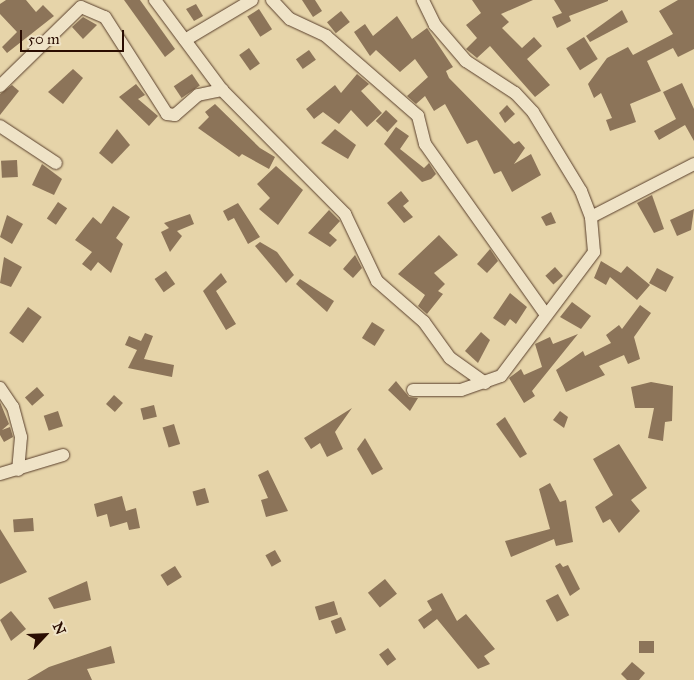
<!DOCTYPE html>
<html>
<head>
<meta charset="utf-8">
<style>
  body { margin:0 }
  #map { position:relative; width:694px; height:680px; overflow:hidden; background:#e6d4a9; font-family:"IM FELL Great Primer",serif }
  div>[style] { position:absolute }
  .building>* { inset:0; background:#8c7459; transform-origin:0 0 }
  .roads { filter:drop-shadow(0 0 1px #593f2c) drop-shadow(0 0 1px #593f2c) }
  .street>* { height:12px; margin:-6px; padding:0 6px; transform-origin:6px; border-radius:6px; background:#efe3c7 }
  span { translate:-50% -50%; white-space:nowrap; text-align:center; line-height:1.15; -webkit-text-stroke:4px #efe3c7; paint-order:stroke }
  .north { position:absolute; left:20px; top:610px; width:50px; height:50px; -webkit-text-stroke:4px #efe3c7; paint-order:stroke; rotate:65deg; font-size:14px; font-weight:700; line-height:20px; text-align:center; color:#2a0d02 }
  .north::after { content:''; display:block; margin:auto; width:18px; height:22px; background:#2a0d02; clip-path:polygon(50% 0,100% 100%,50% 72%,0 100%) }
  .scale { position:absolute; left:20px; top:30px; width:104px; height:22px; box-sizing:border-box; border:2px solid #2a0d02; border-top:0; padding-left:6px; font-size:15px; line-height:18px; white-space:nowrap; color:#2a0d02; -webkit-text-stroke:4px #efe3c7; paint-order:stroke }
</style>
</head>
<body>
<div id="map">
  <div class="building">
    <i style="clip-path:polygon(6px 0,26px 0,36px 12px,43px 5px,54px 16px,7px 53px,2px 47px,17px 32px,0 14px,0 4px)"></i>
    <i style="clip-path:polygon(124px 0,140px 0,175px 49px,165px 57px)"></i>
    <i style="clip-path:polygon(302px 0,315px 0,322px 11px,313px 17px)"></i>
    <i style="clip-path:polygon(472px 0,533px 0,501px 14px,509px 22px,502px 28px,522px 48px,534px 37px,542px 46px,527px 59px,550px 85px,535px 97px,490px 46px,477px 58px,466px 49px,477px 38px,466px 25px,481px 13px)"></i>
    <i style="clip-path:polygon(554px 0,608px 0,608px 1px,569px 16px,571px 21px,557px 28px,552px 17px,562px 13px)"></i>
    <i style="clip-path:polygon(678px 0,694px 0,694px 49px,678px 57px,673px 48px,647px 61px,661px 91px,630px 104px,636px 122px,610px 131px,606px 120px,612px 118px,601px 93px,594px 98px,588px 84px,607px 58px,628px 47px,633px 55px,673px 34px,659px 11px)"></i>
    <i style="clip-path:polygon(196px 4px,203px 16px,194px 21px,186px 9px)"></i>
    <i style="left:259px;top:9px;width:24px;height:14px;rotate:57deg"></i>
    <i style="clip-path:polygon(622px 10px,628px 22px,590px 42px,586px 36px)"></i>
    <i style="left:341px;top:11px;width:14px;height:18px;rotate:51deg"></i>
    <i style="clip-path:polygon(397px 16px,412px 39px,427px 28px,453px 67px,446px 71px,449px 78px,514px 144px,519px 141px,525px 148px,514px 164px,531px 154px,541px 175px,512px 192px,501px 171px,494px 174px,477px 140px,467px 144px,445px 104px,434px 111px,425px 96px,416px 104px,407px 96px,428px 77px,415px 59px,400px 72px,376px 50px,370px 56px,354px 32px,365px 24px,373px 36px)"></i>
    <i style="clip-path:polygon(83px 17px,97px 25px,83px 39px,72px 27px)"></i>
    <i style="left:584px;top:37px;width:26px;height:21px;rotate:58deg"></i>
    <i style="left:249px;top:48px;width:19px;height:12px;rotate:55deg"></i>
    <i style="left:309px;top:50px;width:12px;height:16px;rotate:55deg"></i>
    <i style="clip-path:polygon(73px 69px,83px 78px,63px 104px,48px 92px)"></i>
    <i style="left:192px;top:74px;width:14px;height:22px;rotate:56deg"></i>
    <i style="clip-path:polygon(357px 74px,369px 84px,361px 91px,382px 113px,367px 127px,351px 110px,339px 124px,323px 112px,314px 119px,306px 109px,335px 85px,341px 93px)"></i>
    <i style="clip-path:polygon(682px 83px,694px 109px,694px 141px,685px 125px,659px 140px,654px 131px,676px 119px,663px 92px)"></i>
    <i style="clip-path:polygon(136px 84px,145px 95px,138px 99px,158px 116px,149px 126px,119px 97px)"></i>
    <i style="clip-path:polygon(12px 85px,19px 91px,0 115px,0 94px)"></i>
    <i style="clip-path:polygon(215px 104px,260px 148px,275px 157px,269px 169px,242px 154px,239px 157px,198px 128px,209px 117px,205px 112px)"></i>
    <i style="clip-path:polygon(507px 105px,515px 114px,505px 123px,499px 113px)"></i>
    <i style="left:386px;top:110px;width:16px;height:15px;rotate:43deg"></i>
    <i style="clip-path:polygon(396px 127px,409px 136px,400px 149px,424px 168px,429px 163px,436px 174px,431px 179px,422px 182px,384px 144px)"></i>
    <i style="clip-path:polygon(117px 129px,130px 145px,112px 164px,99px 153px)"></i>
    <i style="clip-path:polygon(335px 129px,356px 145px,348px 159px,321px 143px)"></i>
    <i style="left:17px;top:160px;width:17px;height:16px;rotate:87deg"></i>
    <i style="clip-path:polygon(42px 164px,62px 179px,54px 195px,32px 185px)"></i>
    <i style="clip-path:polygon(276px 166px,303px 190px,278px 225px,259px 209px,270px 198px,257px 184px)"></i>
    <i style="clip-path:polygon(401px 191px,409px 201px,403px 206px,413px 217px,404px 223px,387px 203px)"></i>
    <i style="clip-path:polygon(652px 195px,664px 229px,654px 233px,637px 203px)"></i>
    <i style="left:58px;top:202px;width:11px;height:20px;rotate:34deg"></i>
    <i style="clip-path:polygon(238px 203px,260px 237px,248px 244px,234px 218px,228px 221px,223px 211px)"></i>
    <i style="clip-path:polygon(113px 206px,130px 217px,116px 238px,123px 244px,111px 273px,98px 262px,91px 271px,82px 264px,92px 252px,75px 240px,93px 217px,101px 224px)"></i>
    <i style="clip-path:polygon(694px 209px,691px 230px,677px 236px,670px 220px)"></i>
    <i style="clip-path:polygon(329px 210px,340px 221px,329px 233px,337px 240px,330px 247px,308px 233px)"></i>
    <i style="clip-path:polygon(551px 212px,556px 223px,546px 226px,541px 217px)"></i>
    <i style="clip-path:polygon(190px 214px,194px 224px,177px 231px,182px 236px,170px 252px,161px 232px,169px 228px,164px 223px)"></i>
    <i style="clip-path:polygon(7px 215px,23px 224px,12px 244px,0 237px)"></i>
    <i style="clip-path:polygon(439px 235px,458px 255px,434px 273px,445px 284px,438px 291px,443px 294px,427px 314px,418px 306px,425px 295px,398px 274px)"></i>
    <i style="clip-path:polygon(260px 242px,277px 252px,294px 275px,286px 283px,255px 246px)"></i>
    <i style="clip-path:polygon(490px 249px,498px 261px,487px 273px,477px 264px)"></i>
    <i style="clip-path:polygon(355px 255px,362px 268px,353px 278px,343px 269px)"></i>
    <i style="clip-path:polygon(4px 257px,22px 267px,11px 287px,0 283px)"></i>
    <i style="clip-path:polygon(601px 261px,621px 273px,627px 266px,650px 285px,637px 300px,610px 277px,606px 285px,594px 278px)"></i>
    <i style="left:555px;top:267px;width:12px;height:13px;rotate:48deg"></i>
    <i style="left:657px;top:268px;width:19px;height:17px;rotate:28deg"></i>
    <i style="left:166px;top:271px;width:16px;height:14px;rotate:55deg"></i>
    <i style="clip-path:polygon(221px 273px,227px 282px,216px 291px,236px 324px,226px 330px,203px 291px)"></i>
    <i style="clip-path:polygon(300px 279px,334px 301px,327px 312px,296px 284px)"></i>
    <i style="clip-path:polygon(510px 293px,527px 307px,516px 324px,510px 319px,505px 326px,493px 318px)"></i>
    <i style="clip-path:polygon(572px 302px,591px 316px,581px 329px,560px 317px)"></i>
    <i style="clip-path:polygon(640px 305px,651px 313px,634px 337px,640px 359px,628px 364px,624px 355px,599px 366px,605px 375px,566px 392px,556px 370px,583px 351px,585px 356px,611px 343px,606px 335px,619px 325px,622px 329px)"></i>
    <i style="left:28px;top:307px;width:17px;height:32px;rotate:36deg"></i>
    <i style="left:372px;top:322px;width:15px;height:19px;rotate:32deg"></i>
    <i style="clip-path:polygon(481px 332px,490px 340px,478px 363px,465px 351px)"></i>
    <i style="clip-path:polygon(145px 333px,153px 336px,144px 359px,174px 365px,172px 377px,128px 368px,137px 350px,125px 345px,129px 336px,141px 341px)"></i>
    <i style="clip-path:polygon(578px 334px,532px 391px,535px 396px,524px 403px,509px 378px,521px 369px,524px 375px,542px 367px,535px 344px,550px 337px,553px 344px)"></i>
    <i style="clip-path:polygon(396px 381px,409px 397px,418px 398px,410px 411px,388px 390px)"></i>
    <i style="clip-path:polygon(651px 382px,673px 386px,672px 421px,665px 422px,663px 441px,648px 438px,654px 408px,635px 408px,631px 387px)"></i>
    <i style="left:37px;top:387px;width:11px;height:16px;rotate:49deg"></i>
    <i style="left:114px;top:395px;width:12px;height:12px;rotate:42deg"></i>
    <i style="clip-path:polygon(0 402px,9px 424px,2px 430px,10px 427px,13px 437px,4px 442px,0 435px)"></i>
    <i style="left:154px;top:405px;width:12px;height:14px;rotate:76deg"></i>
    <i style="clip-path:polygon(352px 408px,335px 432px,343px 449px,327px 457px,320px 443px,311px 449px,304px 438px)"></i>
    <i style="left:58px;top:411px;width:16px;height:15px;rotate:72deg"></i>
    <i style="clip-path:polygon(560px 411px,568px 417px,564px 428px,553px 420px)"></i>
    <i style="clip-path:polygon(505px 417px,527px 454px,520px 458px,496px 424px)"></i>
    <i style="left:174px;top:424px;width:21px;height:12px;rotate:73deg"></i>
    <i style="clip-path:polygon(365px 438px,383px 469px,372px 475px,357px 449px)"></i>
    <i style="clip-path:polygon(619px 444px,647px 488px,631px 500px,640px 511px,619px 533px,610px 519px,603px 523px,595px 507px,613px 495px,593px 459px)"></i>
    <i style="clip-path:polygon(268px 470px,288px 511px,266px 517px,261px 500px,268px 498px,258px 475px)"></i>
    <i style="clip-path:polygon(550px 483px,560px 502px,566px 500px,573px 542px,556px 546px,554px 539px,511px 557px,505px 541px,550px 529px,539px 489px)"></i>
    <i style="left:205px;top:488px;width:15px;height:13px;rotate:74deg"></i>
    <i style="clip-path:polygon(122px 496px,126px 511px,136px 508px,140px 528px,129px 530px,127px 522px,110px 527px,107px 514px,97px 517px,94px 504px)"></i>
    <i style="left:33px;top:518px;width:13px;height:20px;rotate:86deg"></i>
    <i style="clip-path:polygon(0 529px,27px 572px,0 584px)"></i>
    <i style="left:275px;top:550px;width:13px;height:11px;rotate:61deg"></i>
    <i style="clip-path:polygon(560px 563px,563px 567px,568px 565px,580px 589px,570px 596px,555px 566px)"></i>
    <i style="left:175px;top:566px;width:13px;height:17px;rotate:58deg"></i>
    <i style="left:385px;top:579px;width:19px;height:22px;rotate:51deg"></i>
    <i style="clip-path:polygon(87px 581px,91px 600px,54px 609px,48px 598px)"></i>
    <i style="clip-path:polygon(442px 593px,457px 621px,466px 614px,495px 649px,484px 656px,490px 664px,478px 669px,437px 619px,424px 629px,418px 620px,432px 610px,427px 601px)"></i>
    <i style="left:558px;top:594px;width:24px;height:14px;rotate:62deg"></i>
    <i style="left:334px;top:601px;width:14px;height:20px;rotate:73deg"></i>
    <i style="clip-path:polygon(11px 611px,26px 629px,11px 641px,0 620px)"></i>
    <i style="left:341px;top:617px;width:14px;height:11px;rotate:69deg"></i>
    <i style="left:639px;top:641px;width:15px;height:12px"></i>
    <i style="clip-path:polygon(111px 646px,115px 663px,87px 669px,92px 680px,27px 680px,49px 667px)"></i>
    <i style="left:388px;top:648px;width:14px;height:11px;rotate:54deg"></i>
    <i style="clip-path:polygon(632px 662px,645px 673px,639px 680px,627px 680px,621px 674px)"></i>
  </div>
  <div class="roads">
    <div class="street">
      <i style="left:155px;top:0;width:112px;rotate:53.3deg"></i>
      <i style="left:222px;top:90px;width:175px;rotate:45.2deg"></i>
      <i style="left:345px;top:214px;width:74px;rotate:64.5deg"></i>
      <i style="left:377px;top:281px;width:62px;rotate:41.1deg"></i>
      <i style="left:424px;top:322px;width:44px;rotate:54.2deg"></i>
      <i style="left:450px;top:358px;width:43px;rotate:35.5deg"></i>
      <i style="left:272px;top:0;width:26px;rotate:47deg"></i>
      <i style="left:290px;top:19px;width:40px;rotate:25deg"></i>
      <i style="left:326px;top:36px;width:122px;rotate:41deg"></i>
      <i style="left:418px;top:116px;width:29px;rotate:76deg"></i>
      <i style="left:425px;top:144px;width:209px;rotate:54.7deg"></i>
      <i style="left:185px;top:40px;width:78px;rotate:-30.8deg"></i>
      <i style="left:0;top:86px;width:113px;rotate:-44.3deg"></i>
      <i style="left:81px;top:7px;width:26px;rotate:23deg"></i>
      <i style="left:105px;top:17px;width:115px;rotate:57.4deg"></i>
      <i style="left:167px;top:114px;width:8px;rotate:7deg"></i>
      <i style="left:175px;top:115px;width:30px;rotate:-41deg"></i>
      <i style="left:198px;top:95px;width:25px;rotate:-12deg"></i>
      <i style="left:0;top:126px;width:67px;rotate:33.5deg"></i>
      <i style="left:591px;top:217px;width:116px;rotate:-27.2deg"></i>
      <i style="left:0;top:388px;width:23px;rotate:56deg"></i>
      <i style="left:13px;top:407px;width:31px;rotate:75deg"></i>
      <i style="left:21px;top:437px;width:33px;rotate:95deg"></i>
      <i style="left:413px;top:390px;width:48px"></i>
      <i style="left:461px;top:390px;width:42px;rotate:-19.3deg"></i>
      <i style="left:501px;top:376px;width:155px;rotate:-53.1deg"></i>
      <i style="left:594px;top:252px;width:35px;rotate:-95deg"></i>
      <i style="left:591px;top:217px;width:28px;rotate:-111deg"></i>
      <i style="left:581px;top:191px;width:92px;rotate:-121.3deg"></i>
      <i style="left:533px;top:112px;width:26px;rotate:-133deg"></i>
      <i style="left:515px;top:93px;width:59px;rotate:-146.9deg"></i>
      <i style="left:466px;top:61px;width:48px;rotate:-130.7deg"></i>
      <i style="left:435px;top:25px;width:28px;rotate:-116deg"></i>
      <i style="left:0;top:474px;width:66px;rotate:-16.8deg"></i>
    </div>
  </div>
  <div class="north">N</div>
  <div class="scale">50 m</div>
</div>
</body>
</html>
